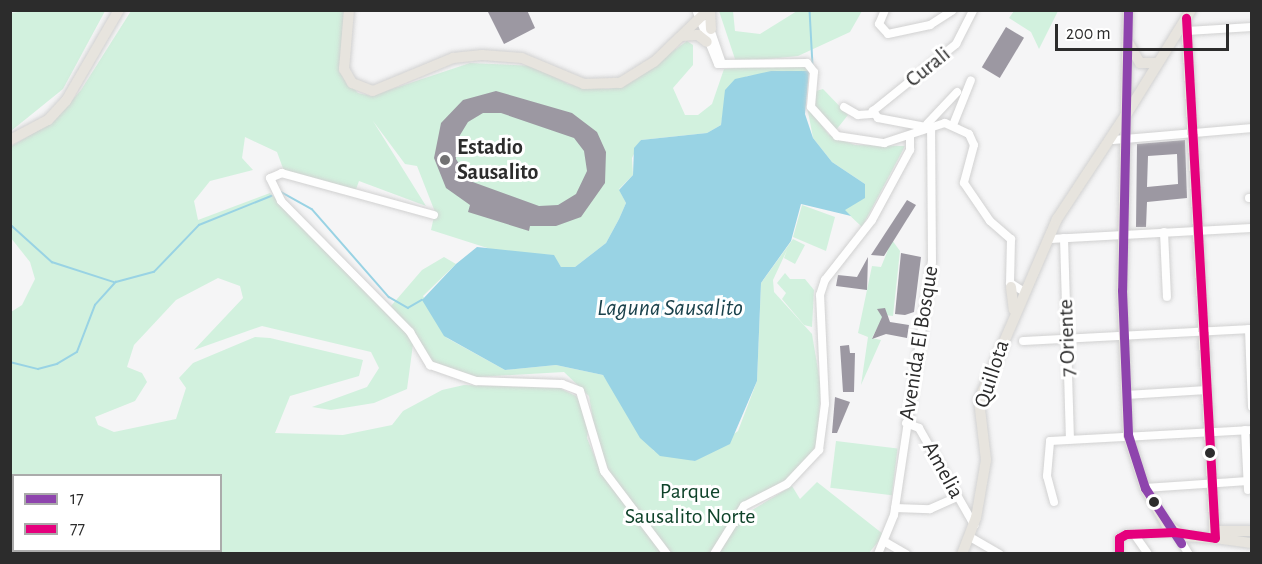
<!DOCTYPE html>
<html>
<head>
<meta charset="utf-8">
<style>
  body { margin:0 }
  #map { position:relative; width:1262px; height:564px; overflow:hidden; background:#f5f5f6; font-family:"Alegreya Sans",sans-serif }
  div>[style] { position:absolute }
  .green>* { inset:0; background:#d2f1de; transform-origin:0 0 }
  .water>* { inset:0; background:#99d3e4 }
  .stream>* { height:1.5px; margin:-0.75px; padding:0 0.75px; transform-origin:0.75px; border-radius:0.75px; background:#99d3e4 }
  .building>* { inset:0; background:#9c98a2; transform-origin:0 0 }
  .roads { filter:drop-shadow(0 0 2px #d1d1d1) drop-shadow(0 0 2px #d1d1d1) }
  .minor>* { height:8px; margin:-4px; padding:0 4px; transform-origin:4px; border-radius:4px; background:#fefefe }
  .major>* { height:10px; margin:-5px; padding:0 5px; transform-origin:5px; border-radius:5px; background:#e7e4de }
  .bus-1>* { height:9px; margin:-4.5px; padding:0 4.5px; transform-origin:4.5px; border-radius:4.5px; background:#8e44ad }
  .bus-2>* { height:9px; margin:-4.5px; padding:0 4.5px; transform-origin:4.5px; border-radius:4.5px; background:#e5007d }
  .dots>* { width:16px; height:16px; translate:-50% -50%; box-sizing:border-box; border:3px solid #fff; border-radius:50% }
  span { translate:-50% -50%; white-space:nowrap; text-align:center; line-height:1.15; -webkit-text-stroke:6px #fff; paint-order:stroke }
  .street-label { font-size:22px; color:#2c2c2c }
  .poi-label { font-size:22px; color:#2c2c2c; font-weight:700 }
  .left { translate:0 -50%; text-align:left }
  .park-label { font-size:22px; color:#0f432a }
  .water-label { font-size:24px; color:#1b424c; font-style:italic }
  .frame { position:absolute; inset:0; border:12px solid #2c2c2c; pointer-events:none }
  .legend { position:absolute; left:12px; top:474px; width:210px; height:78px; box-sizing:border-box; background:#fff; border:2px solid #ababab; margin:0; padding:8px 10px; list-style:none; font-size:18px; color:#2c2c2c }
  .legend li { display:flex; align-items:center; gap:12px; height:30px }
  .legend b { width:30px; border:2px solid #ababab }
  .scale { position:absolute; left:1055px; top:24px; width:174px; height:27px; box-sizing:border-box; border:3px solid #2c2c2c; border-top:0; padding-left:8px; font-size:18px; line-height:21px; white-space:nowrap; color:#2c2c2c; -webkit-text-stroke:4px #fff; paint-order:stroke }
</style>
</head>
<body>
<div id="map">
  <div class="green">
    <i style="clip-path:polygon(25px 11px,105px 11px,63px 89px,11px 131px,11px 13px)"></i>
    <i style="clip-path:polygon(evenodd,131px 11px,344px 11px,339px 72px,358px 93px,371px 96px,470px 63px,536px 66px,568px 84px,608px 89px,624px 86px,687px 41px,693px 45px,693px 65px,673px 88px,685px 115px,698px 115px,712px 104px,724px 69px,802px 63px,809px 71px,747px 76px,726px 95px,721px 125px,707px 133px,641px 140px,632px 158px,633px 175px,619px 189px,626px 203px,619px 219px,606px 243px,575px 267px,561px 267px,553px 255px,503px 253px,431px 230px,435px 212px,417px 166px,405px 164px,373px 121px,426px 206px,359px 181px,355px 192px,284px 171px,277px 152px,245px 137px,242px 158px,253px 170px,210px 181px,194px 201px,198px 220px,270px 193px,414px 337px,407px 389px,374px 403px,331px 410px,312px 407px,367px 387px,379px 368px,371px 352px,262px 326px,194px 350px,243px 298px,240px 286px,218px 278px,176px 300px,134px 345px,127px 367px,142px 373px,147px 382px,135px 401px,95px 417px,98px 425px,114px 432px,176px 419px,186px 388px,179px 378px,193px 363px,255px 337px,270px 338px,363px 360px,359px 376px,290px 396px,275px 433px,343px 435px,392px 425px,403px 411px,442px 390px,464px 385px,559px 388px,576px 396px,590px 415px,587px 438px,603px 477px,611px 476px,596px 438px,589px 396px,564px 372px,477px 377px,433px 362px,391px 306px,422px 270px,444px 257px,456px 264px,423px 296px,447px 338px,505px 370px,556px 365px,603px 375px,654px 451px,695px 461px,738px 431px,757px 381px,761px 283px,793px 239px,805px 245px,795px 264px,784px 258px,787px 250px,773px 280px,774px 292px,812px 334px,821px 388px,817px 442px,811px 456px,786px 481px,742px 504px,729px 524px,792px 486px,800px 499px,817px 482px,883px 534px,878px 542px,868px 554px,11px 553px,11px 312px,22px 305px,35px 279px,30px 262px,11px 238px,10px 147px,54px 121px,81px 90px,131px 11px,14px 476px,220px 476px,220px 550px,14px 550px,14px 476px)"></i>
    <i style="clip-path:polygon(719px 11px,733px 11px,735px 31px,760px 34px,797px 11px,862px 11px,850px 32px,798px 56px,736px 62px)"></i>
    <i style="clip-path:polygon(1014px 11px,1058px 11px,1039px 49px,1031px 32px,1009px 18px)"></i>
    <i style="clip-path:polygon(823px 89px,848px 115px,836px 130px,815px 107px,816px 91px)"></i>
    <i style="clip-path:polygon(807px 106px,829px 135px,855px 145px,905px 146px,862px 227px,844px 210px,865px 184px,832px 162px,813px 138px)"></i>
    <i style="clip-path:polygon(802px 205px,835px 217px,826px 251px,793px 237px)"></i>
    <i style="clip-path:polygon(892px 240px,900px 251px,893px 316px,884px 315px,872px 338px,881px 340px,861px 385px,868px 337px,858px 333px,872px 266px,881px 267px)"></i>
    <i style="clip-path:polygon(785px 273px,790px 279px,805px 279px,814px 290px,812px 327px,804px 325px,782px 299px,786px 293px,777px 283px)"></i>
    <i style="left:836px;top:441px;width:62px;height:47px;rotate:7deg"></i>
  </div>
  <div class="water">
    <i style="clip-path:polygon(771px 71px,809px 71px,805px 114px,813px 138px,832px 162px,865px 184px,865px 198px,845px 210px,851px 216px,801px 204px,791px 241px,761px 283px,757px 381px,730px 444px,695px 461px,660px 456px,640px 438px,603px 375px,556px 365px,505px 370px,444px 336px,422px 300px,456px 264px,477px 247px,554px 255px,561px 267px,575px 267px,606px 243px,619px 219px,626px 203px,619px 190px,633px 175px,634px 148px,641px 140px,707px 133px,721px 125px,725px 90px,735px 79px)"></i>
  </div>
  <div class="stream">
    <i style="left:810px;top:10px;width:55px;rotate:86.9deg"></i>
    <i style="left:281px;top:192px;width:35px;rotate:29deg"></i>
    <i style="left:312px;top:209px;width:117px;rotate:48.8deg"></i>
    <i style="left:389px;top:297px;width:22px;rotate:30deg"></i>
    <i style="left:408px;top:308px;width:16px;rotate:-30deg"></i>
    <i style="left:10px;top:224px;width:57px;rotate:42.1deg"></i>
    <i style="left:52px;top:262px;width:65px;rotate:17.9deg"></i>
    <i style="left:10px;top:362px;width:29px;rotate:14deg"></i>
    <i style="left:38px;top:369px;width:20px;rotate:-15deg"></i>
    <i style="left:57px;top:364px;width:23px;rotate:-31deg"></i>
    <i style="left:77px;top:352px;width:50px;rotate:-69deg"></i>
    <i style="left:95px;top:305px;width:31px;rotate:-48deg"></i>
    <i style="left:116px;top:282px;width:39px;rotate:-15deg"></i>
    <i style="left:154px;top:272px;width:65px;rotate:-46.2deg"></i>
    <i style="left:199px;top:225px;width:78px;rotate:-21.9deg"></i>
  </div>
  <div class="building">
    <i style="clip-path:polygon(487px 10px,527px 10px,535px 28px,504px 44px)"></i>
    <i style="left:1006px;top:27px;width:21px;height:47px;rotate:31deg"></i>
    <i style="clip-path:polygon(evenodd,496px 91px,572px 113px,597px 132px,606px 152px,605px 183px,581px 217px,556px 226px,530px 226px,529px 231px,468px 212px,470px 205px,446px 188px,434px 158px,441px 123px,463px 100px,496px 91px,483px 113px,501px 113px,574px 138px,584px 151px,587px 171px,576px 194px,558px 205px,539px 206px,470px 181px,456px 159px,457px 140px,468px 122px,483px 113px)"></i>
    <i style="clip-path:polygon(evenodd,1185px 140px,1187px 198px,1147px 202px,1146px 227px,1136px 227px,1137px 144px,1185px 140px,1177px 154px,1178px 184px,1147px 187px,1148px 156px,1177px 154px)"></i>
    <i style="clip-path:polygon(907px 200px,916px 205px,884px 256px,871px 255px)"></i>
    <i style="clip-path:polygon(901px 253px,921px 257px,914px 312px,905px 315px,895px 314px)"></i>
    <i style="clip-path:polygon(868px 257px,867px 290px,836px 286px,838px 275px,857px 277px)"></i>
    <i style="clip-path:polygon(885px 308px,890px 322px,909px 325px,907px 338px,886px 334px,872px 339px,882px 317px,877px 309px)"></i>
    <i style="clip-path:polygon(849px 345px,850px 353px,855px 353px,854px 392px,843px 392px,840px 346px)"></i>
    <i style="clip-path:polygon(835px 397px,850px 402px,837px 433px,832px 433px)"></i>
  </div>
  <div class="roads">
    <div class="minor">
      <i style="left:885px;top:10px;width:15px;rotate:113deg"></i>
      <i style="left:879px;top:24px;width:13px;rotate:48deg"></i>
      <i style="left:888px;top:34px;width:43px;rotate:-12.1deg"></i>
      <i style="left:930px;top:25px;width:27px;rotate:-33deg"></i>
      <i style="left:697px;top:12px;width:56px;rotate:68deg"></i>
      <i style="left:718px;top:64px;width:89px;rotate:-0.6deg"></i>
      <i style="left:807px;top:63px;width:11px;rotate:52deg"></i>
      <i style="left:814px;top:72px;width:35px;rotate:95deg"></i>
      <i style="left:811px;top:107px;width:39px;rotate:48deg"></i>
      <i style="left:837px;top:136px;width:48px;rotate:8.5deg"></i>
      <i style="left:884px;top:143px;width:64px;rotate:-18.2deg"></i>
      <i style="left:945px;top:123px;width:26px;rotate:25deg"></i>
      <i style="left:969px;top:134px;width:12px;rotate:66deg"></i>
      <i style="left:974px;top:145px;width:39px;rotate:105deg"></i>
      <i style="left:964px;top:183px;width:46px;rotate:55.6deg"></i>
      <i style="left:990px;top:221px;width:28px;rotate:41deg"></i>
      <i style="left:1011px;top:239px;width:44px;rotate:91.3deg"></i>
      <i style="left:1010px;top:283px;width:15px;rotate:32deg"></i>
      <i style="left:708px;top:23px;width:40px;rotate:71.1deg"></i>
      <i style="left:1187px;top:31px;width:65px;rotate:-3.5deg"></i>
      <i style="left:844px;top:107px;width:16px;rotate:30deg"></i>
      <i style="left:858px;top:115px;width:16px;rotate:-4deg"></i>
      <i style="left:927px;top:124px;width:44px;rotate:-46.8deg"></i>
      <i style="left:953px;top:125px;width:48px;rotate:-68.2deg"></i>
      <i style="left:931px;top:128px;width:54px;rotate:-169.3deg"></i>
      <i style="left:878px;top:118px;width:9px;rotate:-126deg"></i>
      <i style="left:873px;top:111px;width:107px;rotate:-38.9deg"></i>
      <i style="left:956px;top:44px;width:38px;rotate:-63deg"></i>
      <i style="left:1113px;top:140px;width:140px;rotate:-4.9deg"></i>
      <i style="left:1249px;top:198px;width:3px"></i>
      <i style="left:434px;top:215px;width:158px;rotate:-164.6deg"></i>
      <i style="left:282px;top:173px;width:13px;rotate:157deg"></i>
      <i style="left:270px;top:178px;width:25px;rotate:64deg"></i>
      <i style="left:281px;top:201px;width:184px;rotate:45.4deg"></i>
      <i style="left:410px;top:332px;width:39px;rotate:59deg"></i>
      <i style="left:430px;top:365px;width:49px;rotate:19.2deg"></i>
      <i style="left:476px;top:381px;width:86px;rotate:2deg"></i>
      <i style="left:562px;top:384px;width:19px;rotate:21deg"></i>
      <i style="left:580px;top:391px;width:84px;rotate:73.3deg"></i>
      <i style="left:604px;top:471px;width:104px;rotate:52.8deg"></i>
      <i style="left:1164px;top:232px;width:65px;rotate:87.4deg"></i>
      <i style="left:1064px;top:238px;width:200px;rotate:88.3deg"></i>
      <i style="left:1050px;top:239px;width:202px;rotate:-3.1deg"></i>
      <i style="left:1249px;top:329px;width:78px;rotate:87.8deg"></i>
      <i style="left:1023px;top:341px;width:229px;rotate:-3deg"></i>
      <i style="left:1126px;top:395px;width:81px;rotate:-3.5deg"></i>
      <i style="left:906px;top:423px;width:14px;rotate:21deg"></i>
      <i style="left:919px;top:428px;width:112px;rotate:60.4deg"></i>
      <i style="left:1245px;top:430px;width:60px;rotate:87.1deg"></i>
      <i style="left:1145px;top:488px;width:103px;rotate:-3.9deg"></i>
      <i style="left:1054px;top:502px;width:27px;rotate:-105deg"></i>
      <i style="left:1047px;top:476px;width:35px;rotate:-85deg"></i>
      <i style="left:1050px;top:441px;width:202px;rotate:-3.1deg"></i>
      <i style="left:895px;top:508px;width:35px;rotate:2deg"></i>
      <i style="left:930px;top:509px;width:30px;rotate:-24deg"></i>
      <i style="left:1134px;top:534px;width:24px;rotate:55deg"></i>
      <i style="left:970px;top:537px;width:34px;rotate:30deg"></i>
      <i style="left:887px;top:543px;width:22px;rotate:30deg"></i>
      <i style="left:714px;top:554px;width:57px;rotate:-58deg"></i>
      <i style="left:744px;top:506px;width:48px;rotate:-27.1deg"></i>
      <i style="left:787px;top:484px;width:47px;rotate:-46.7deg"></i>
      <i style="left:819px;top:450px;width:46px;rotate:-82.6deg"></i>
      <i style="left:825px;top:404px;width:109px;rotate:-92.6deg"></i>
      <i style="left:820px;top:295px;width:16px;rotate:-72deg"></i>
      <i style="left:825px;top:280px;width:76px;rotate:-51.9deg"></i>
      <i style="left:872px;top:220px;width:80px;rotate:-61.5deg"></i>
      <i style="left:910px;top:150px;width:14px;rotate:-90deg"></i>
      <i style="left:878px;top:554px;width:42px;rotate:-67.7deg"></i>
      <i style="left:894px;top:515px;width:256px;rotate:-81.5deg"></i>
      <i style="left:932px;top:262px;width:134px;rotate:-90.4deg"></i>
      <i style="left:1119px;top:554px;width:16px;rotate:-90deg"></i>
      <i style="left:1119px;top:538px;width:8px;rotate:-30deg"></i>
      <i style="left:1126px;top:534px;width:49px;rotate:-2.3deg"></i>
      <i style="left:1175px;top:532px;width:26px;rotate:58deg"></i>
    </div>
    <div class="major">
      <i style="left:349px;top:10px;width:59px;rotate:94.8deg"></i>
      <i style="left:344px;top:69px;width:16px;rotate:60deg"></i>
      <i style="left:352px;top:83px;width:22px;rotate:21deg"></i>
      <i style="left:373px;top:91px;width:87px;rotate:-22.4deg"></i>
      <i style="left:453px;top:58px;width:29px;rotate:-6deg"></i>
      <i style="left:482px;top:55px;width:40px;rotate:4.3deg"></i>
      <i style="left:522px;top:58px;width:67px;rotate:22.8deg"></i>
      <i style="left:584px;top:84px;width:36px;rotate:-2deg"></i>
      <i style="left:620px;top:83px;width:40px;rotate:-32deg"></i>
      <i style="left:654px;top:62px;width:75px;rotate:-43.9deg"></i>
      <i style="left:710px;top:10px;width:19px;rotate:87deg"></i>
      <i style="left:1128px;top:10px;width:280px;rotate:91.2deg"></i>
      <i style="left:1122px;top:290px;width:145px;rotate:87.6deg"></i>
      <i style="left:1128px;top:435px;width:56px;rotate:72.2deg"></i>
      <i style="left:1145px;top:488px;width:42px;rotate:59.7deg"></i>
      <i style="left:1166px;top:524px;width:22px;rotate:34deg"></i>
      <i style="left:1184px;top:536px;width:31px;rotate:4deg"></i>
      <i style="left:1215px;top:538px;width:521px;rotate:-93.19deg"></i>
      <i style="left:682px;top:36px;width:16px;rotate:-4deg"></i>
      <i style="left:698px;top:35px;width:11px;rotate:38deg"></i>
      <i style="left:1129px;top:44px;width:22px;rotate:60deg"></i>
      <i style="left:1140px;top:63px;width:16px"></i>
      <i style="left:1126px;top:115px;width:123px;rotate:-58.2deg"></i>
      <i style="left:10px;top:140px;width:43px;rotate:-27.8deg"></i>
      <i style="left:48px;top:120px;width:26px;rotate:-47deg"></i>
      <i style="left:66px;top:101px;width:105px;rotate:-59.8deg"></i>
      <i style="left:1011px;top:287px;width:23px;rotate:83deg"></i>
      <i style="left:1214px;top:531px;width:38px"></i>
      <i style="left:1215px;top:538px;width:37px;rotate:8deg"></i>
      <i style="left:962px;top:554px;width:39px;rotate:-69deg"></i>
      <i style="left:976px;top:518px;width:59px;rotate:-80.2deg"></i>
      <i style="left:986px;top:460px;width:60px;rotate:-96.7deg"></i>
      <i style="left:979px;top:400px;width:197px;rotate:-66.7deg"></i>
      <i style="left:1057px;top:219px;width:123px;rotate:-56.6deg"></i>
    </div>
  </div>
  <div class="bus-1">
    <i style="left:1128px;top:10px;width:280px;rotate:91.2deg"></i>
    <i style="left:1122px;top:290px;width:145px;rotate:87.6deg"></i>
    <i style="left:1128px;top:435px;width:56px;rotate:72.2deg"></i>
    <i style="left:1145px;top:488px;width:66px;rotate:56.8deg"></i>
  </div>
  <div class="bus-2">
    <i style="left:1119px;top:554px;width:16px;rotate:-90deg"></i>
    <i style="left:1119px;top:538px;width:8px;rotate:-30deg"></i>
    <i style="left:1126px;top:534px;width:49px;rotate:-2.3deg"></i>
    <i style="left:1175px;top:532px;width:40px;rotate:8.5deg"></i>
    <i style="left:1215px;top:538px;width:521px;rotate:-93.19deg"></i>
  </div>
  <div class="dots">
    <i style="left:445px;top:160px;background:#727273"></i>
    <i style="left:1210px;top:453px;background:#2c2c2c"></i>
    <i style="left:1154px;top:502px;background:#2c2c2c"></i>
  </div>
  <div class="street-label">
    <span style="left:928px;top:67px;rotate:-39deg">Curali</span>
    <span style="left:1067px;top:338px;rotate:-92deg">7 Oriente</span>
    <span style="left:919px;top:343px;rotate:-81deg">Avenida El Bosque</span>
    <span style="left:992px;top:374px;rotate:-72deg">Quillota</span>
    <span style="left:943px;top:470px;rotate:61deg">Amelia</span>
  </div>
  <div class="poi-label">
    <span class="left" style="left:457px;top:160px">Estadio<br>Sausalito</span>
  </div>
  <div class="park-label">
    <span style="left:690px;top:504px">Parque<br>Sausalito Norte</span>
  </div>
  <div class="water-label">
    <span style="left:670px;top:309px">Laguna Sausalito</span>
  </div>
  <div class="frame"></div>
  <ul class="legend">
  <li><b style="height:8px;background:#8e44ad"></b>17</li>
  <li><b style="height:8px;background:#e5007d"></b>77</li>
  </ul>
  <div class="scale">200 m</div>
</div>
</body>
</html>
